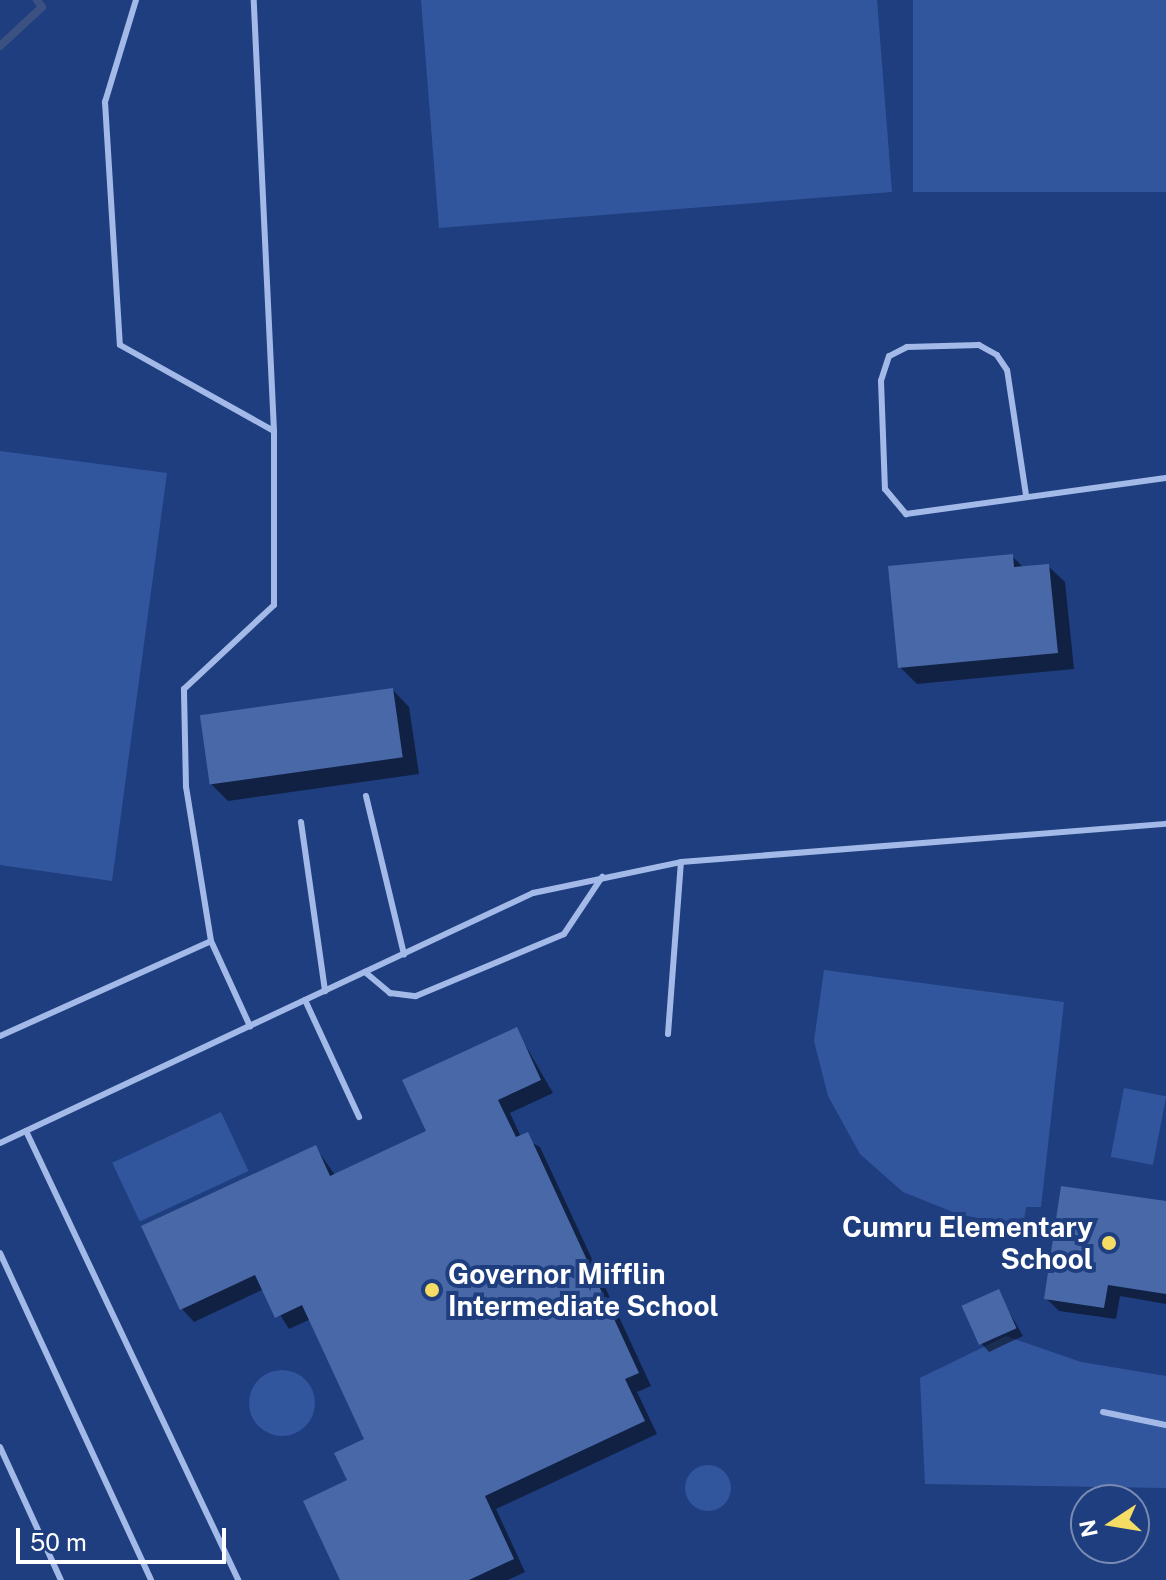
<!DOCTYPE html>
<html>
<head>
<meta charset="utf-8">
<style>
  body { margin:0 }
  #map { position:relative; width:1166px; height:1580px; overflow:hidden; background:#1f3e7f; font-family:"Public Sans",sans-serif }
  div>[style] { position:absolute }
  .green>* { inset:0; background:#32569d; transform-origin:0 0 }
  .round { border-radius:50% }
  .shadow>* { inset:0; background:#0007 }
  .stream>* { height:8px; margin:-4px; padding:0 4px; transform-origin:4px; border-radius:4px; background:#3a5181 }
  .building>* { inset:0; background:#4868a8; transform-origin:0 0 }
  .service>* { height:6px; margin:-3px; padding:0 3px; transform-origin:3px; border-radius:3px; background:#a3bae8 }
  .dots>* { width:22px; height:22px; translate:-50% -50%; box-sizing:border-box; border:4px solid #1f3e7f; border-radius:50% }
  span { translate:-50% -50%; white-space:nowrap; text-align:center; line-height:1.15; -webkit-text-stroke:8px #1f3e7f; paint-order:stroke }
  .poi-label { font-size:28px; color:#fff; font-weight:700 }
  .right { translate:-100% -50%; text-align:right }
  .left { translate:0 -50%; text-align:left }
  .north { position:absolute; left:1070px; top:1484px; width:80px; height:80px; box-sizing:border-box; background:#1f3e7f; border:2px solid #798bb2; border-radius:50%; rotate:258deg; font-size:22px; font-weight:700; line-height:32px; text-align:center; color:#fff }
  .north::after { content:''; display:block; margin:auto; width:28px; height:36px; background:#f5dc64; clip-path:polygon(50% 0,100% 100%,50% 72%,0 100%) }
  .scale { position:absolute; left:16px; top:1528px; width:210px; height:36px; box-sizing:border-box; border:4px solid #fff; border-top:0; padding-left:10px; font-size:24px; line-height:28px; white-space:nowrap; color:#fff; -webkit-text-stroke:6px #1f3e7f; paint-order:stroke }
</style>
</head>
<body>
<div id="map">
  <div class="green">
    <i style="clip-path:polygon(421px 0,877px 0,892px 192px,439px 228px)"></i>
    <i style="left:913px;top:0;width:253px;height:192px"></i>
    <i style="clip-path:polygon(0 451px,167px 473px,112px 881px,0 865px)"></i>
    <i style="clip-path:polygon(824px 970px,1064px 1002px,1041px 1207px,1026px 1207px,1023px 1227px,958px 1214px,903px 1192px,860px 1154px,828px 1096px,814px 1041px)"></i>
    <i style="left:1124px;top:1088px;width:43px;height:70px;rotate:11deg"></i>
    <i style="left:221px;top:1112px;width:65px;height:120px;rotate:65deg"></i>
    <i style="clip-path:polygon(1006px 1336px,1081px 1362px,1166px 1376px,1166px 1488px,925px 1484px,920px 1378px)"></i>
    <i class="round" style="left:249px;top:1370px;width:66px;height:66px"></i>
    <i class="round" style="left:685px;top:1465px;width:46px;height:46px"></i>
  </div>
  <div class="shadow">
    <i style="clip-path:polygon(1012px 556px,1024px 568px,1048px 566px,1065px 582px,1074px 669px,917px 684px,900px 667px)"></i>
    <i style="clip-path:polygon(393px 690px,409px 707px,419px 774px,228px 801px,211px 784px)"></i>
    <i style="clip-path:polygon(516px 1029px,553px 1093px,510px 1113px,521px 1137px,540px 1147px,651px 1386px,637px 1392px,657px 1434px,496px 1509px,525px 1572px,508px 1580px,342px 1580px,349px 1481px,367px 1440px,311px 1319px,289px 1329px,264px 1289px,194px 1322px,182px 1309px,316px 1148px,335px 1175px,428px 1132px)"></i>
    <i style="clip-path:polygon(1166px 1203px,1166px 1304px,1120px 1296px,1116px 1319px,1059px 1311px,1046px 1298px)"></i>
    <i style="clip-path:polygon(998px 1292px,1023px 1336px,989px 1352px,981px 1343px)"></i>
  </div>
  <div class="stream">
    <i style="left:0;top:46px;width:57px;rotate:-42.9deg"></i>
    <i style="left:42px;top:7px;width:9px;rotate:-126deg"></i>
  </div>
  <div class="building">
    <i style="clip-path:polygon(1013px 554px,1014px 567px,1049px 564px,1058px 653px,898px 668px,888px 566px)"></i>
    <i style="left:393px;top:688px;width:70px;height:195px;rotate:82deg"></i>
    <i style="clip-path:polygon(517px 1027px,541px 1080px,498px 1100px,516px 1137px,528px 1132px,639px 1373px,625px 1379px,645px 1421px,485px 1496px,514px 1559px,469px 1580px,340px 1580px,303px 1501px,347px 1480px,334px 1453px,364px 1439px,302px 1305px,275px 1318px,255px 1275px,180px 1310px,141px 1226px,316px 1145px,330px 1176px,426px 1131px,402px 1080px)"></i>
    <i style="clip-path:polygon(1061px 1186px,1166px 1201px,1166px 1294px,1108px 1285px,1104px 1308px,1044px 1299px)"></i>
    <i style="left:999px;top:1289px;width:43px;height:41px;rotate:66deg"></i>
  </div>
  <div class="service">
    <i style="left:136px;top:0;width:107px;rotate:106.9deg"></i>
    <i style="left:105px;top:102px;width:243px;rotate:86.5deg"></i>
    <i style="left:120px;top:345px;width:176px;rotate:29.2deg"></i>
    <i style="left:1026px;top:495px;width:126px;rotate:-98.6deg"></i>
    <i style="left:1007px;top:370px;width:18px;rotate:-124deg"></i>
    <i style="left:997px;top:355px;width:21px;rotate:-151deg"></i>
    <i style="left:979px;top:345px;width:72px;rotate:178.4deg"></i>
    <i style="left:907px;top:347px;width:20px;rotate:153deg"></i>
    <i style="left:889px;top:356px;width:26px;rotate:108deg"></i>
    <i style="left:881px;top:381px;width:108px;rotate:87.9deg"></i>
    <i style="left:885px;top:489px;width:33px;rotate:50deg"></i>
    <i style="left:906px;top:514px;width:262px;rotate:-7.9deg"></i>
    <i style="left:366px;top:796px;width:163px;rotate:76.5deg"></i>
    <i style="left:301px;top:822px;width:171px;rotate:81.9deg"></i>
    <i style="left:211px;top:941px;width:94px;rotate:65.4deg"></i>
    <i style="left:365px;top:972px;width:33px;rotate:40deg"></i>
    <i style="left:390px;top:993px;width:26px;rotate:7deg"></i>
    <i style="left:416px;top:996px;width:160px;rotate:-22.7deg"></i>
    <i style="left:564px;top:934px;width:69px;rotate:-56.3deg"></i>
    <i style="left:305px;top:1000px;width:129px;rotate:65.2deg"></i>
    <i style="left:668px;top:1034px;width:172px;rotate:-85.7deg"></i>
    <i style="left:0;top:1036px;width:231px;rotate:-24.2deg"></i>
    <i style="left:211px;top:941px;width:156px;rotate:-99.2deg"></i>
    <i style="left:186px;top:787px;width:98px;rotate:-91.2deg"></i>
    <i style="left:184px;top:689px;width:123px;rotate:-43deg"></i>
    <i style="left:274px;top:605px;width:174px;rotate:-90deg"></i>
    <i style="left:274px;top:431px;width:431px;rotate:-92.7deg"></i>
    <i style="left:26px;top:1131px;width:497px;rotate:64.7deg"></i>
    <i style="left:0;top:1143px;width:589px;rotate:-25.13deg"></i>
    <i style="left:533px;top:893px;width:151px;rotate:-11.8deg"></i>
    <i style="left:681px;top:862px;width:486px;rotate:-4.5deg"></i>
    <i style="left:0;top:1253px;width:360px;rotate:65.2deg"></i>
    <i style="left:1103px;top:1412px;width:64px;rotate:11.7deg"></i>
    <i style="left:0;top:1447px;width:146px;rotate:65.4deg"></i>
  </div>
  <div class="dots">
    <i style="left:1109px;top:1243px;background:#f5dc64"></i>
    <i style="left:432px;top:1290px;background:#f5dc64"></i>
  </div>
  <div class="poi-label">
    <span class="right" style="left:1093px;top:1243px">Cumru Elementary<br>School</span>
    <span class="left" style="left:448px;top:1290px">Governor Mifflin<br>Intermediate School</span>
  </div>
  <div class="north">N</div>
  <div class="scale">50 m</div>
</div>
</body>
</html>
